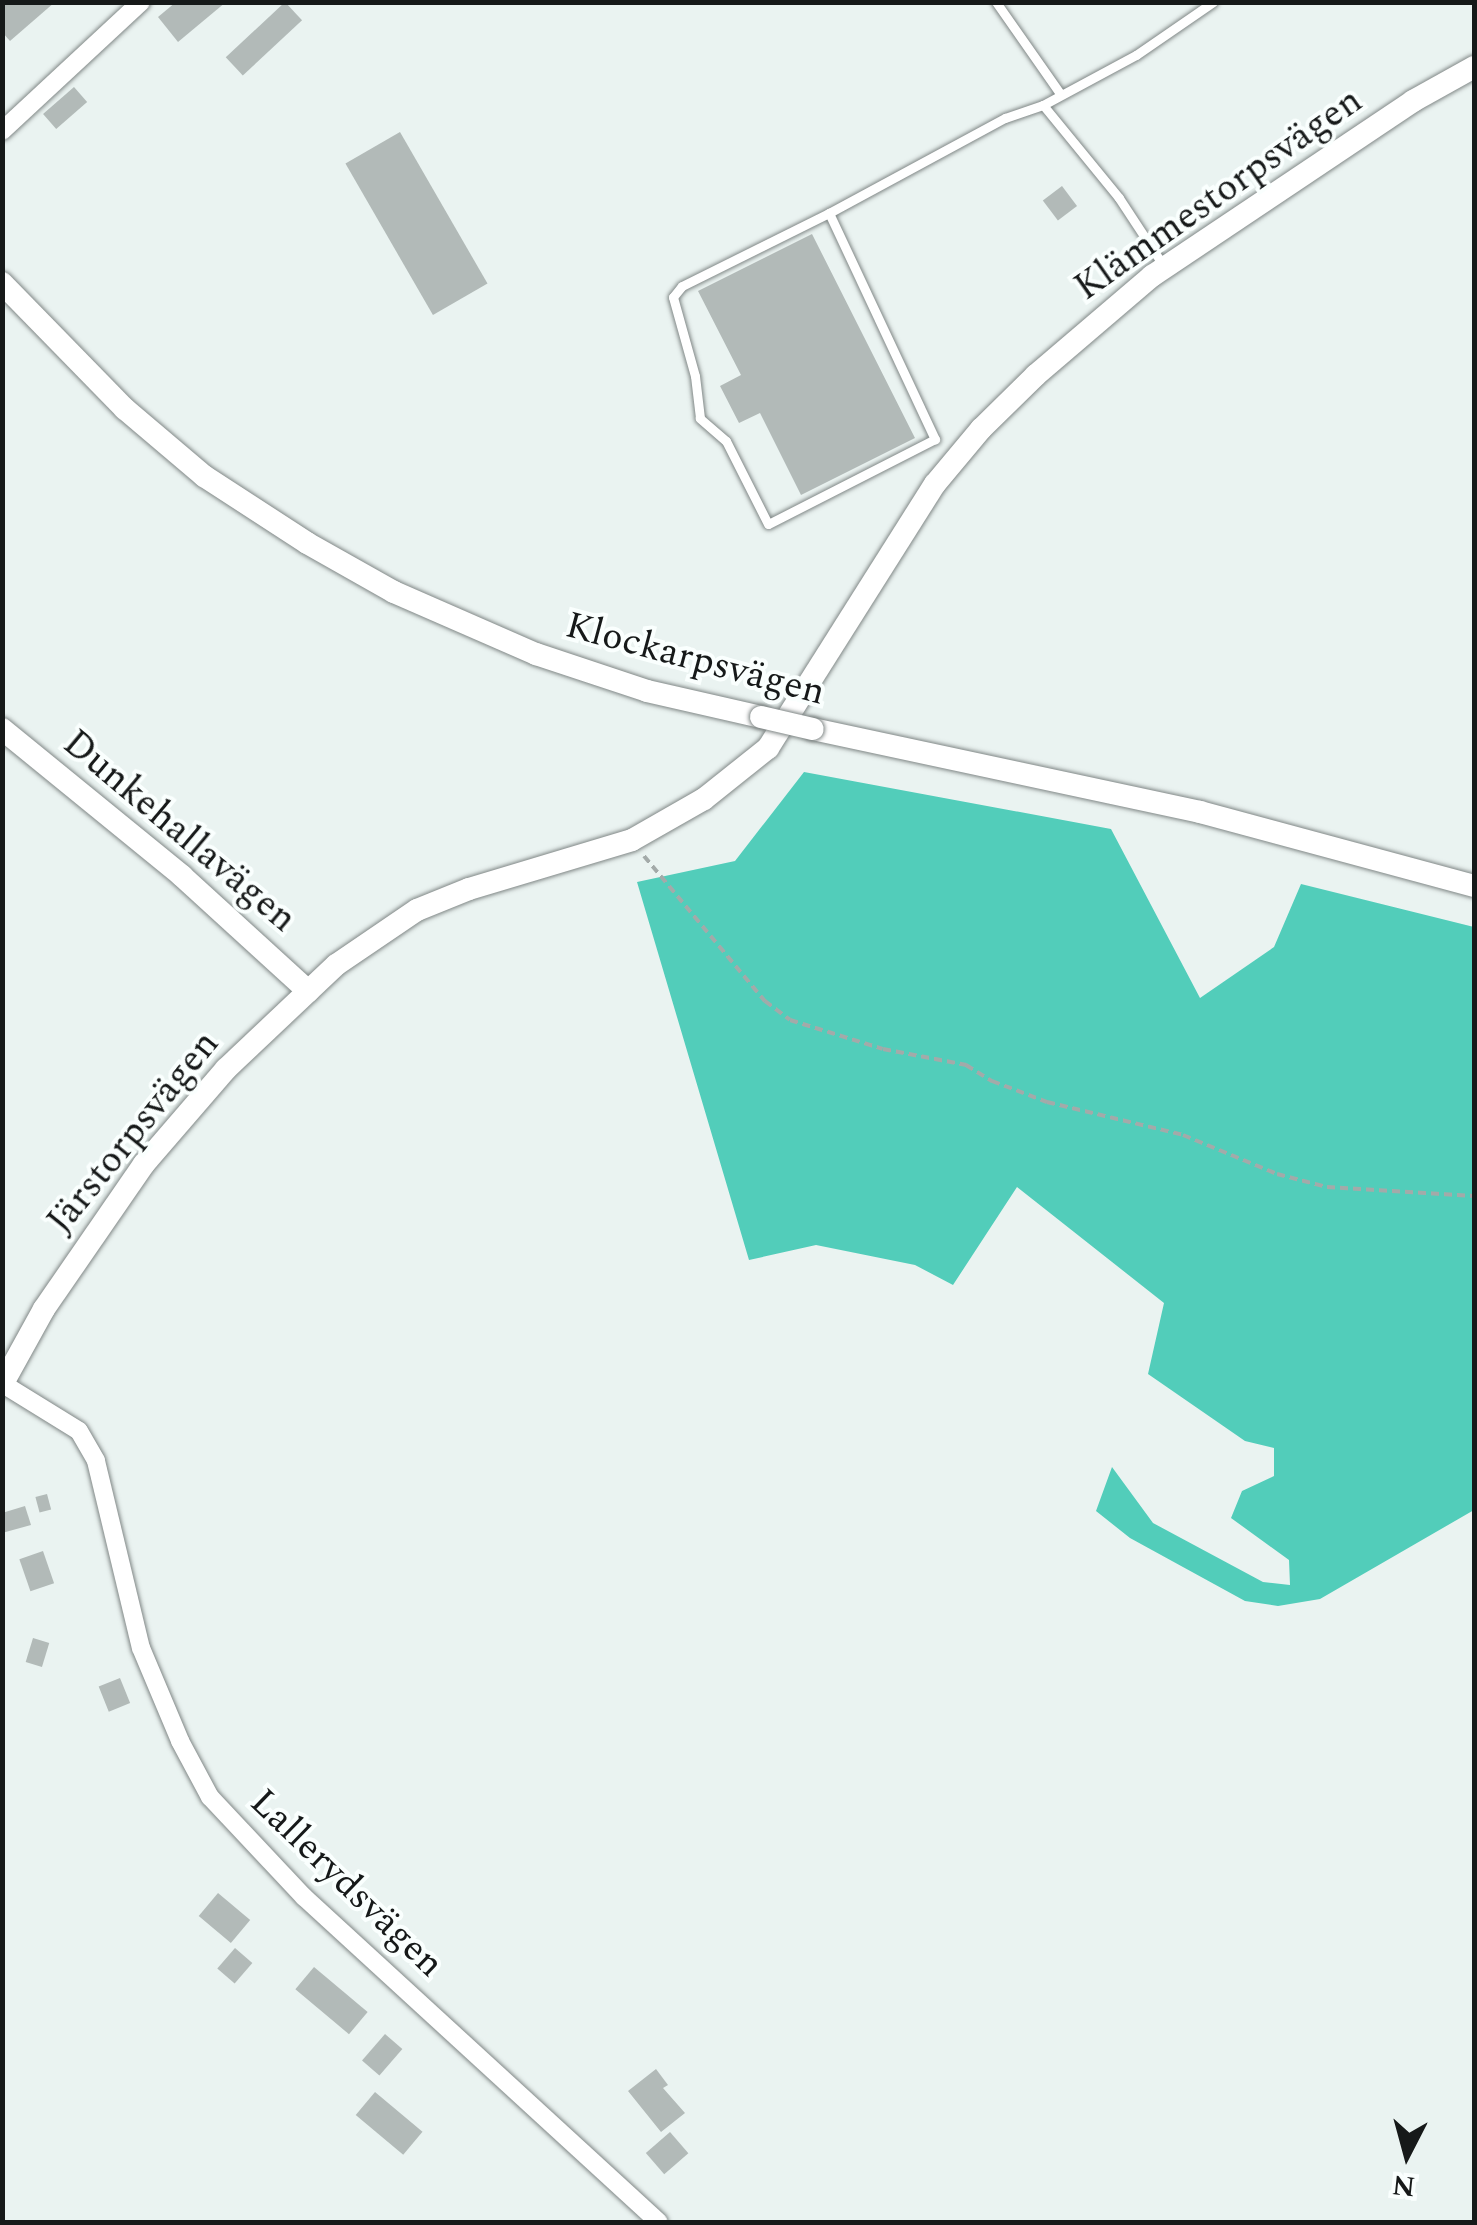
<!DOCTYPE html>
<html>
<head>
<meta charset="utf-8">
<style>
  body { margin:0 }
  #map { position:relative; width:1477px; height:2225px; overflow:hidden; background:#eaf3f1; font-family:Spectral,serif }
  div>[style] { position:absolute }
  .forest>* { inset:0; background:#52cdba }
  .building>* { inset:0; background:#b2bab8; transform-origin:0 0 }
  .path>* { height:4px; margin-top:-2px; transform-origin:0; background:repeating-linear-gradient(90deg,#a3aaa9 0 8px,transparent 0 13px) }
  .roads { filter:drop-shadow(0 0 2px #808786) drop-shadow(0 0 2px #808786) }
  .lane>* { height:9px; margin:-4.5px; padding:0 4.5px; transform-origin:4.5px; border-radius:4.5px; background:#fff }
  .street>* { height:18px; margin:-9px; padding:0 9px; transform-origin:9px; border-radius:9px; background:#fff }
  .secondary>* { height:22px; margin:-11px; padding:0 11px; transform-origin:11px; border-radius:11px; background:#fff }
  .bridges { filter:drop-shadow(0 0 2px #808786) drop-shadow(0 0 2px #808786) }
  .secondary-bridge>* { height:22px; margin:-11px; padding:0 11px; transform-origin:11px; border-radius:11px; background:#fff }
  span { translate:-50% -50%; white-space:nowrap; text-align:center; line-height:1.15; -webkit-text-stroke:8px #fafffe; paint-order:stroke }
  .street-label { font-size:38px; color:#161919 }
  .frame { position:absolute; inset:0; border:5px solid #161919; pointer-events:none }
  .north { position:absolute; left:1357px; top:2105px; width:100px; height:100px; -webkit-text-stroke:8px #fafffe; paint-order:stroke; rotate:186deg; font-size:28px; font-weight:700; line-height:40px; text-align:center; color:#161919 }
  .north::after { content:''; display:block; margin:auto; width:35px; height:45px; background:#161919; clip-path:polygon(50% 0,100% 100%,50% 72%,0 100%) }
</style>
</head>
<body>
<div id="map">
  <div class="forest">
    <i style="clip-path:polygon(804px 772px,1111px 829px,1200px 998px,1274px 947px,1301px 884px,1474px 927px,1474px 1510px,1320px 1599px,1278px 1606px,1245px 1601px,1130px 1538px,1096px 1511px,1112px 1467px,1153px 1523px,1263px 1582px,1290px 1585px,1289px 1560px,1231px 1518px,1242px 1491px,1274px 1476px,1274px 1448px,1245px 1441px,1148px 1374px,1164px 1303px,1017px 1187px,953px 1285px,915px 1265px,816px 1245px,749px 1260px,637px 882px,735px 861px)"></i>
  </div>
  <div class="building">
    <i style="clip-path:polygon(2px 2px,55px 2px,10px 41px,2px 32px)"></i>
    <i style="clip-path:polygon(176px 2px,226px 2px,178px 42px,158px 17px)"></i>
    <i style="left:285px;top:2px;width:25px;height:81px;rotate:47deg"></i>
    <i style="left:74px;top:87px;width:20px;height:41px;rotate:49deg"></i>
    <i style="left:400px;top:132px;width:175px;height:63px;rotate:60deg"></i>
    <i style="left:1062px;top:186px;width:25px;height:24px;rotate:53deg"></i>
    <i style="clip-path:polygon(812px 234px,915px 438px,801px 495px,760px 413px,739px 423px,720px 386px,741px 375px,698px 291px)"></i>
    <i style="left:47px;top:1494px;width:16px;height:12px;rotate:75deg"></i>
    <i style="clip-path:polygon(25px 1506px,31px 1525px,2px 1533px,2px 1513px)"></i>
    <i style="left:43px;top:1551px;width:34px;height:25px;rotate:71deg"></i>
    <i style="left:33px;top:1638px;width:17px;height:25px;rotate:17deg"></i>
    <i style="left:120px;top:1678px;width:27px;height:23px;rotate:68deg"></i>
    <i style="left:218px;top:1893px;width:42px;height:30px;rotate:40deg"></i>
    <i style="left:235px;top:1948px;width:23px;height:27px;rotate:41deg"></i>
    <i style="left:314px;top:1967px;width:70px;height:29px;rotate:40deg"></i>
    <i style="left:385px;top:2034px;width:23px;height:35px;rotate:41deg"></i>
    <i style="clip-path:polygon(656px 2069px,668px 2085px,663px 2088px,685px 2113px,661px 2132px,628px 2091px)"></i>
    <i style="left:375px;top:2092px;width:62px;height:30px;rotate:40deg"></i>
    <i style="left:670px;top:2132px;width:28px;height:32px;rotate:49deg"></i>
  </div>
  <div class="path">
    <i style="left:644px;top:856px;width:189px;rotate:50.2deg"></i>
    <i style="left:765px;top:1001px;width:31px;rotate:37deg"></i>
    <i style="left:790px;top:1020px;width:97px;rotate:17.3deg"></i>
    <i style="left:883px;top:1049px;width:85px;rotate:10.9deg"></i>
    <i style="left:966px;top:1065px;width:31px;rotate:32deg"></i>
    <i style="left:992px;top:1081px;width:59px;rotate:20.9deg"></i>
    <i style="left:1047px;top:1102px;width:140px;rotate:13.6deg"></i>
    <i style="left:1183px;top:1135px;width:102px;rotate:22.5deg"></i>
    <i style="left:1277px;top:1174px;width:52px;rotate:14.6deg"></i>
    <i style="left:1327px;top:1187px;width:147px;rotate:3.5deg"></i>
  </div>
  <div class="roads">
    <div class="lane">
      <i style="left:996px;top:2px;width:113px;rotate:55deg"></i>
      <i style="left:1043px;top:105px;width:106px;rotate:-28.3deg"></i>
      <i style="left:1136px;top:55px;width:93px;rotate:-34.5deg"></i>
      <i style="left:829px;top:213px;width:250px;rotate:64.9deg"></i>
      <i style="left:935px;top:439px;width:187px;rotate:153deg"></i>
      <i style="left:768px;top:524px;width:93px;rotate:-116.8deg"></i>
      <i style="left:726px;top:441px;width:35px;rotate:-139deg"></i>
      <i style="left:700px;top:418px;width:42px;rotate:-96.8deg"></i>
      <i style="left:695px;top:376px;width:82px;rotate:-105.6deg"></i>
      <i style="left:673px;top:297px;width:14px;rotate:-51deg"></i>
      <i style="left:682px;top:286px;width:164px;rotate:-26.4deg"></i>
      <i style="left:829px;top:213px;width:200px;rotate:-28.4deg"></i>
      <i style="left:1005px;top:118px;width:40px;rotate:-18.9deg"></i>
      <i style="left:1043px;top:105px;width:120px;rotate:50.7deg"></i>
      <i style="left:1119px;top:198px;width:80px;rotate:56.7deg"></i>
    </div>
    <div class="street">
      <i style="left:2px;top:131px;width:190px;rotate:-42.9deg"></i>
      <i style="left:3px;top:1384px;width:89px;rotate:31.7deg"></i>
      <i style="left:79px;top:1431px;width:34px;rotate:60deg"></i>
      <i style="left:96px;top:1461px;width:192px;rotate:76.5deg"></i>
      <i style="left:141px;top:1648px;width:101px;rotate:67.2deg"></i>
      <i style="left:180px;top:1741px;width:64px;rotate:61.8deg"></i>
      <i style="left:210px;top:1797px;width:137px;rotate:46.8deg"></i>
      <i style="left:304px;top:1897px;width:481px;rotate:42.5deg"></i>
    </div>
    <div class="secondary">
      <i style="left:2px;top:283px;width:176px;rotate:45.7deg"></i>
      <i style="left:125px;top:409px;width:104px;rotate:40.3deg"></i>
      <i style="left:204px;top:476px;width:123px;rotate:33deg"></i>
      <i style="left:307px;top:543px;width:100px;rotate:29.4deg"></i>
      <i style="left:394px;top:592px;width:155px;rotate:23.6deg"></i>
      <i style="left:536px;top:654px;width:117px;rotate:18.4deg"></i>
      <i style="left:647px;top:691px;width:117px;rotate:12.8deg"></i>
      <i style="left:2px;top:729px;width:232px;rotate:39.2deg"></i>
      <i style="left:182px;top:876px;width:171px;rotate:42.4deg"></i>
      <i style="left:813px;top:729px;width:396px;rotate:12.1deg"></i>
      <i style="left:1200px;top:812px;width:284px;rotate:15.1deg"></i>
      <i style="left:2px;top:1385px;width:87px;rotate:-61.1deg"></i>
      <i style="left:44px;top:1309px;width:176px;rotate:-55.4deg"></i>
      <i style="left:144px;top:1164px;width:125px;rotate:-49.2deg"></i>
      <i style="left:226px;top:1069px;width:151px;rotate:-43.4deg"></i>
      <i style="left:336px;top:965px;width:98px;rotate:-34.2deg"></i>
      <i style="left:417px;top:910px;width:56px;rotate:-22deg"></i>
      <i style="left:469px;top:889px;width:170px;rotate:-16.7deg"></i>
      <i style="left:632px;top:840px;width:83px;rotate:-29.7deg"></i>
      <i style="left:704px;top:799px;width:82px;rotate:-38.6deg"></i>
      <i style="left:768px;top:748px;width:312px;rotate:-57.7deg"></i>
      <i style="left:935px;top:484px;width:72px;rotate:-50.1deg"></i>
      <i style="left:981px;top:429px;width:77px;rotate:-44.5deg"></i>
      <i style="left:1036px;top:375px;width:153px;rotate:-40.5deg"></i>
      <i style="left:1152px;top:276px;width:314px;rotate:-33.8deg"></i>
      <i style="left:1413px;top:101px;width:70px;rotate:-29.1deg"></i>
    </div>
  </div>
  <div class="bridges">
    <div class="secondary-bridge">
      <i style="left:761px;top:717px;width:53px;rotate:13deg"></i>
    </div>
  </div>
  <div class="street-label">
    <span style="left:1219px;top:195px;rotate:-35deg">Klämmestorpsvägen</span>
    <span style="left:695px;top:660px;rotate:15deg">Klockarpsvägen</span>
    <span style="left:179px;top:832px;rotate:40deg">Dunkehallavägen</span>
    <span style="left:134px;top:1133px;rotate:-51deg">Järstorpsvägen</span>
    <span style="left:346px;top:1884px;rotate:44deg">Lallerydsvägen</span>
  </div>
  <div class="frame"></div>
  <div class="north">N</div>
</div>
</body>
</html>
